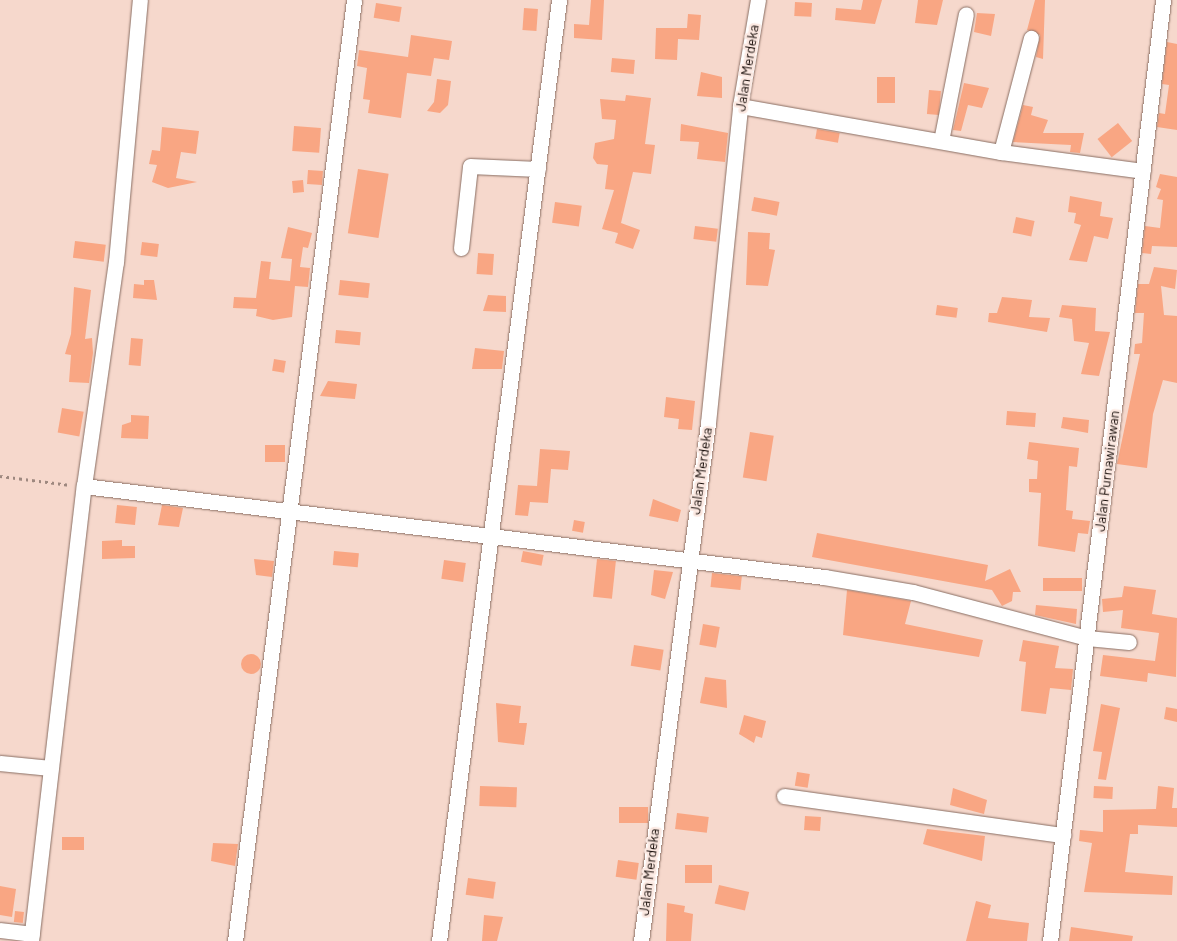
<!DOCTYPE html>
<html>
<head>
<meta charset="utf-8">
<style>
  body { margin:0 }
  #map { position:relative; width:1177px; height:941px; overflow:hidden; background:#f6d8cc; font-family:Barlow,sans-serif }
  div>[style] { position:absolute }
  .building>* { inset:0; background:#f9a683; transform-origin:0 0 }
  .round { border-radius:50% }
  .path>* { height:2.5px; margin-top:-1.25px; transform-origin:0; background:repeating-linear-gradient(90deg,#9e887f 0 2.5px,transparent 0 6.5px) }
  .roads { filter:drop-shadow(0 0 1px #896e63) drop-shadow(0 0 1px #896e63) }
  .street>* { height:15px; margin:-7.5px; padding:0 7.5px; transform-origin:7.5px; border-radius:7.5px; background:#fff }
  span { translate:-50% -50%; white-space:nowrap; text-align:center; line-height:1.15; -webkit-text-stroke:5px #fbe8e1; paint-order:stroke }
  .street-label { font-size:14px; color:#170d09 }
</style>
</head>
<body>
<div id="map">
  <div class="building">
    <i style="clip-path:polygon(591px 0,604px 0,602px 40px,574px 38px,574px 24px,589px 25px)"></i>
    <i style="clip-path:polygon(863px 0,882px 0,875px 24px,835px 20px,836px 8px,861px 10px)"></i>
    <i style="clip-path:polygon(918px 0,943px 0,937px 25px,915px 23px)"></i>
    <i style="clip-path:polygon(1035px 0,1045px 0,1043px 59px,1036px 57px,1040px 35px,1027px 30px)"></i>
    <i style="left:795px;top:2px;width:17px;height:14px;rotate:3deg"></i>
    <i style="left:376px;top:3px;width:26px;height:15px;rotate:9deg"></i>
    <i style="left:524px;top:8px;width:14px;height:22px;rotate:4deg"></i>
    <i style="clip-path:polygon(977px 13px,995px 14px,991px 36px,974px 32px)"></i>
    <i style="clip-path:polygon(688px 14px,701px 15px,699px 40px,678px 39px,677px 60px,655px 59px,656px 28px,687px 28px)"></i>
    <i style="clip-path:polygon(411px 35px,452px 41px,449px 60px,434px 58px,431px 76px,407px 73px,401px 118px,368px 113px,370px 100px,363px 99px,367px 68px,357px 66px,359px 50px,408px 57px)"></i>
    <i style="clip-path:polygon(1167px 42px,1177px 44px,1177px 130px,1157px 127px,1159px 113px,1165px 114px,1169px 85px,1162px 84px)"></i>
    <i style="left:612px;top:58px;width:23px;height:14px;rotate:5deg"></i>
    <i style="clip-path:polygon(701px 72px,722px 77px,722px 98px,697px 96px)"></i>
    <i style="left:877px;top:77px;width:18px;height:26px"></i>
    <i style="clip-path:polygon(437px 79px,451px 81px,448px 105px,440px 113px,427px 111px,434px 102px)"></i>
    <i style="clip-path:polygon(964px 83px,989px 88px,982px 108px,968px 105px,961px 131px,953px 130px)"></i>
    <i style="left:929px;top:90px;width:12px;height:24px;rotate:5deg"></i>
    <i style="clip-path:polygon(626px 95px,651px 98px,645px 144px,655px 145px,651px 174px,633px 172px,621px 223px,640px 230px,633px 249px,615px 243px,618px 233px,602px 229px,614px 190px,605px 189px,608px 165px,597px 164px,593px 158px,595px 143px,614px 139px,616px 120px,602px 119px,600px 99px,625px 101px)"></i>
    <i style="clip-path:polygon(1023px 105px,1033px 107px,1031px 115px,1048px 120px,1043px 133px,1084px 133px,1080px 153px,1070px 152px,1071px 145px,1013px 142px)"></i>
    <i style="left:1118px;top:123px;width:23px;height:26px;rotate:52deg"></i>
    <i style="clip-path:polygon(681px 124px,728px 133px,725px 162px,697px 159px,699px 142px,680px 141px)"></i>
    <i style="left:294px;top:126px;width:27px;height:25px;rotate:4deg"></i>
    <i style="clip-path:polygon(162px 127px,199px 131px,196px 154px,181px 152px,176px 178px,197px 182px,168px 188px,152px 182px,157px 165px,149px 164px,152px 150px,160px 151px)"></i>
    <i style="left:817px;top:129px;width:23px;height:10px;rotate:10deg"></i>
    <i style="left:358px;top:169px;width:31px;height:65px;rotate:9deg"></i>
    <i style="left:308px;top:170px;width:15px;height:14px;rotate:4deg"></i>
    <i style="clip-path:polygon(1160px 174px,1177px 177px,1177px 247px,1152px 246px,1151px 254px,1142px 253px,1145px 226px,1160px 228px,1163px 200px,1157px 199px,1161px 189px,1156px 187px)"></i>
    <i style="left:303px;top:180px;width:12px;height:11px;rotate:85deg"></i>
    <i style="clip-path:polygon(1070px 196px,1102px 202px,1100px 216px,1113px 218px,1108px 239px,1094px 236px,1087px 262px,1069px 260px,1081px 225px,1074px 223px,1076px 213px,1068px 212px)"></i>
    <i style="left:754px;top:197px;width:26px;height:14px;rotate:11deg"></i>
    <i style="left:555px;top:202px;width:27px;height:21px;rotate:8deg"></i>
    <i style="left:1016px;top:217px;width:19px;height:16px;rotate:12deg"></i>
    <i style="left:695px;top:226px;width:23px;height:13px;rotate:7deg"></i>
    <i style="clip-path:polygon(288px 227px,312px 233px,308px 248px,303px 247px,300px 267px,310px 268px,308px 287px,295px 286px,292px 317px,273px 320px,256px 316px,257px 309px,233px 308px,234px 297px,256px 298px,261px 261px,271px 262px,269px 279px,290px 281px,292px 259px,281px 258px)"></i>
    <i style="clip-path:polygon(748px 232px,770px 233px,769px 249px,775px 250px,768px 286px,746px 285px)"></i>
    <i style="left:75px;top:241px;width:31px;height:17px;rotate:7deg"></i>
    <i style="left:142px;top:242px;width:17px;height:13px;rotate:7deg"></i>
    <i style="left:478px;top:253px;width:16px;height:21px;rotate:4deg"></i>
    <i style="clip-path:polygon(1154px 267px,1177px 270px,1175px 289px,1161px 286px,1164px 315px,1177px 316px,1177px 383px,1163px 380px,1153px 414px,1147px 468px,1117px 464px,1140px 354px,1134px 354px,1135px 344px,1142px 343px,1144px 313px,1135px 313px,1138px 284px,1149px 284px)"></i>
    <i style="clip-path:polygon(144px 280px,154px 280px,157px 300px,133px 298px,134px 284px,144px 285px)"></i>
    <i style="left:340px;top:280px;width:30px;height:15px;rotate:6deg"></i>
    <i style="clip-path:polygon(74px 287px,91px 290px,85px 339px,92px 338px,93px 353px,89px 383px,69px 382px,71px 355px,65px 354px,71px 334px)"></i>
    <i style="clip-path:polygon(488px 295px,506px 296px,506px 312px,483px 311px)"></i>
    <i style="clip-path:polygon(1002px 297px,1032px 300px,1029px 317px,1050px 318px,1047px 332px,988px 322px,989px 313px,997px 313px)"></i>
    <i style="left:937px;top:305px;width:21px;height:10px;rotate:8deg"></i>
    <i style="clip-path:polygon(1062px 305px,1096px 308px,1095px 331px,1110px 332px,1099px 376px,1081px 374px,1089px 343px,1074px 341px,1072px 319px,1059px 317px)"></i>
    <i style="left:336px;top:330px;width:25px;height:13px;rotate:5deg"></i>
    <i style="left:131px;top:338px;width:12px;height:27px;rotate:5deg"></i>
    <i style="clip-path:polygon(475px 348px,504px 351px,502px 369px,472px 369px)"></i>
    <i style="left:274px;top:359px;width:12px;height:12px;rotate:9deg"></i>
    <i style="clip-path:polygon(328px 381px,357px 384px,355px 399px,320px 396px)"></i>
    <i style="clip-path:polygon(666px 397px,695px 401px,692px 430px,678px 429px,679px 419px,664px 417px)"></i>
    <i style="left:62px;top:408px;width:22px;height:25px;rotate:10deg"></i>
    <i style="left:1007px;top:411px;width:29px;height:14px;rotate:4deg"></i>
    <i style="clip-path:polygon(131px 415px,149px 416px,148px 439px,121px 438px,122px 425px,131px 422px)"></i>
    <i style="clip-path:polygon(1063px 417px,1089px 420px,1088px 433px,1061px 428px)"></i>
    <i style="left:750px;top:432px;width:24px;height:46px;rotate:9deg"></i>
    <i style="clip-path:polygon(1029px 442px,1079px 448px,1077px 467px,1069px 466px,1066px 510px,1073px 511px,1072px 519px,1090px 521px,1088px 534px,1078px 533px,1075px 552px,1038px 546px,1041px 493px,1029px 492px,1029px 479px,1037px 479px,1038px 461px,1027px 459px)"></i>
    <i style="left:285px;top:445px;width:17px;height:20px;rotate:90deg"></i>
    <i style="clip-path:polygon(540px 449px,570px 451px,568px 470px,551px 469px,548px 503px,530px 502px,528px 516px,515px 515px,518px 485px,537px 486px)"></i>
    <i style="clip-path:polygon(653px 499px,681px 510px,678px 522px,649px 516px)"></i>
    <i style="left:117px;top:505px;width:20px;height:18px;rotate:6deg"></i>
    <i style="clip-path:polygon(162px 505px,183px 508px,179px 527px,158px 525px)"></i>
    <i style="left:574px;top:520px;width:11px;height:11px;rotate:10deg"></i>
    <i style="clip-path:polygon(817px 533px,988px 565px,985px 581px,1010px 569px,1021px 592px,1013px 592px,1012px 601px,1002px 606px,992px 590px,812px 557px)"></i>
    <i style="clip-path:polygon(122px 540px,122px 546px,135px 546px,135px 558px,102px 559px,102px 541px)"></i>
    <i style="left:334px;top:551px;width:25px;height:14px;rotate:5deg"></i>
    <i style="left:523px;top:551px;width:21px;height:11px;rotate:11deg"></i>
    <i style="clip-path:polygon(254px 559px,274px 561px,272px 577px,256px 575px)"></i>
    <i style="left:597px;top:559px;width:19px;height:38px;rotate:6deg"></i>
    <i style="left:444px;top:560px;width:22px;height:19px;rotate:8deg"></i>
    <i style="clip-path:polygon(654px 570px,673px 572px,665px 599px,651px 595px)"></i>
    <i style="left:712px;top:573px;width:30px;height:14px;rotate:6deg"></i>
    <i style="left:1082px;top:578px;width:13px;height:39px;rotate:90deg"></i>
    <i style="clip-path:polygon(1124px 586px,1156px 590px,1152px 614px,1177px 618px,1176px 677px,1148px 673px,1147px 682px,1100px 676px,1103px 655px,1155px 661px,1159px 633px,1121px 628px,1123px 610px,1103px 612px,1102px 599px,1122px 597px)"></i>
    <i style="clip-path:polygon(847px 590px,911px 601px,905px 624px,983px 640px,979px 657px,843px 635px)"></i>
    <i style="clip-path:polygon(1036px 605px,1077px 609px,1076px 624px,1035px 615px)"></i>
    <i style="left:703px;top:624px;width:17px;height:21px;rotate:10deg"></i>
    <i style="clip-path:polygon(1023px 640px,1059px 646px,1055px 668px,1073px 669px,1071px 690px,1050px 688px,1046px 714px,1021px 711px,1026px 662px,1019px 661px)"></i>
    <i style="left:634px;top:645px;width:30px;height:21px;rotate:9deg"></i>
    <i class="round" style="left:241px;top:654px;width:20px;height:20px"></i>
    <i style="clip-path:polygon(705px 677px,726px 680px,727px 708px,700px 703px)"></i>
    <i style="clip-path:polygon(496px 703px,521px 706px,519px 723px,527px 723px,524px 745px,498px 742px)"></i>
    <i style="clip-path:polygon(1101px 704px,1120px 708px,1106px 780px,1098px 779px,1102px 752px,1093px 751px)"></i>
    <i style="clip-path:polygon(1166px 707px,1177px 709px,1177px 722px,1164px 719px)"></i>
    <i style="clip-path:polygon(744px 715px,766px 721px,762px 738px,756px 736px,754px 743px,739px 734px)"></i>
    <i style="left:797px;top:772px;width:13px;height:14px;rotate:9deg"></i>
    <i style="left:480px;top:786px;width:37px;height:20px;rotate:2deg"></i>
    <i style="left:1094px;top:786px;width:19px;height:12px;rotate:3deg"></i>
    <i style="clip-path:polygon(1158px 786px,1174px 788px,1172px 808px,1177px 808px,1177px 827px,1138px 825px,1138px 834px,1130px 834px,1125px 872px,1173px 876px,1172px 895px,1084px 892px,1092px 843px,1079px 841px,1080px 830px,1103px 832px,1103px 810px,1156px 809px)"></i>
    <i style="clip-path:polygon(953px 788px,987px 800px,984px 814px,950px 805px)"></i>
    <i style="left:619px;top:807px;width:29px;height:16px"></i>
    <i style="left:677px;top:813px;width:32px;height:16px;rotate:7deg"></i>
    <i style="left:805px;top:816px;width:16px;height:14px;rotate:4deg"></i>
    <i style="clip-path:polygon(927px 829px,985px 836px,982px 861px,923px 844px)"></i>
    <i style="left:62px;top:837px;width:22px;height:13px"></i>
    <i style="clip-path:polygon(213px 843px,238px 844px,235px 866px,211px 861px)"></i>
    <i style="left:618px;top:860px;width:21px;height:17px;rotate:8deg"></i>
    <i style="left:685px;top:865px;width:27px;height:18px"></i>
    <i style="left:468px;top:878px;width:28px;height:17px;rotate:8deg"></i>
    <i style="left:719px;top:885px;width:31px;height:19px;rotate:13deg"></i>
    <i style="clip-path:polygon(0 886px,16px 889px,12px 917px,0 915px)"></i>
    <i style="clip-path:polygon(976px 901px,991px 905px,988px 918px,1029px 923px,1027px 941px,966px 941px)"></i>
    <i style="clip-path:polygon(667px 903px,685px 906px,684px 912px,693px 914px,691px 941px,666px 941px)"></i>
    <i style="left:15px;top:911px;width:9px;height:11px;rotate:6deg"></i>
    <i style="clip-path:polygon(484px 915px,503px 917px,497px 941px,482px 941px)"></i>
    <i style="clip-path:polygon(1071px 927px,1133px 936px,1132px 941px,1069px 941px)"></i>
  </div>
  <div class="path">
    <i style="left:0;top:476px;width:71px;rotate:7.3deg"></i>
  </div>
  <div class="roads">
    <div class="street">
      <i style="left:740px;top:106px;width:265px;rotate:10deg"></i>
      <i style="left:1001px;top:152px;width:143px;rotate:7.6deg"></i>
      <i style="left:941px;top:141px;width:129px;rotate:-78.9deg"></i>
      <i style="left:1001px;top:152px;width:118px;rotate:-75.3deg"></i>
      <i style="left:461px;top:248px;width:82px;rotate:-83.7deg"></i>
      <i style="left:470px;top:166px;width:68px;rotate:2.5deg"></i>
      <i style="left:84px;top:486px;width:746px;rotate:7.01deg"></i>
      <i style="left:824px;top:577px;width:90px;rotate:9.6deg"></i>
      <i style="left:913px;top:592px;width:180px;rotate:14.8deg"></i>
      <i style="left:1087px;top:638px;width:42px;rotate:5.4deg"></i>
      <i style="left:0;top:763px;width:51px;rotate:5.6deg"></i>
      <i style="left:784px;top:796px;width:282px;rotate:8deg"></i>
      <i style="left:0;top:930px;width:32px;rotate:7deg"></i>
      <i style="left:31px;top:941px;width:458px;rotate:-83.4deg"></i>
      <i style="left:84px;top:486px;width:226px;rotate:-81.9deg"></i>
      <i style="left:116px;top:262px;width:263px;rotate:-84.8deg"></i>
      <i style="left:235px;top:941px;width:948px;rotate:-82.79deg"></i>
      <i style="left:439px;top:941px;width:949px;rotate:-82.73deg"></i>
      <i style="left:641px;top:941px;width:522px;rotate:-82.63deg"></i>
      <i style="left:708px;top:423px;width:319px;rotate:-84.2deg"></i>
      <i style="left:740px;top:106px;width:108px;rotate:-80.4deg"></i>
      <i style="left:1050px;top:941px;width:948px;rotate:-83.15deg"></i>
    </div>
  </div>
  <div class="street-label">
    <span style="left:747px;top:68px;rotate:-81deg">Jalan Merdeka</span>
    <span style="left:701px;top:471px;rotate:-82deg">Jalan Merdeka</span>
    <span style="left:1107px;top:471px;rotate:-83deg">Jalan Purnawirawan</span>
    <span style="left:649px;top:872px;rotate:-83deg">Jalan Merdeka</span>
  </div>
</div>
</body>
</html>
